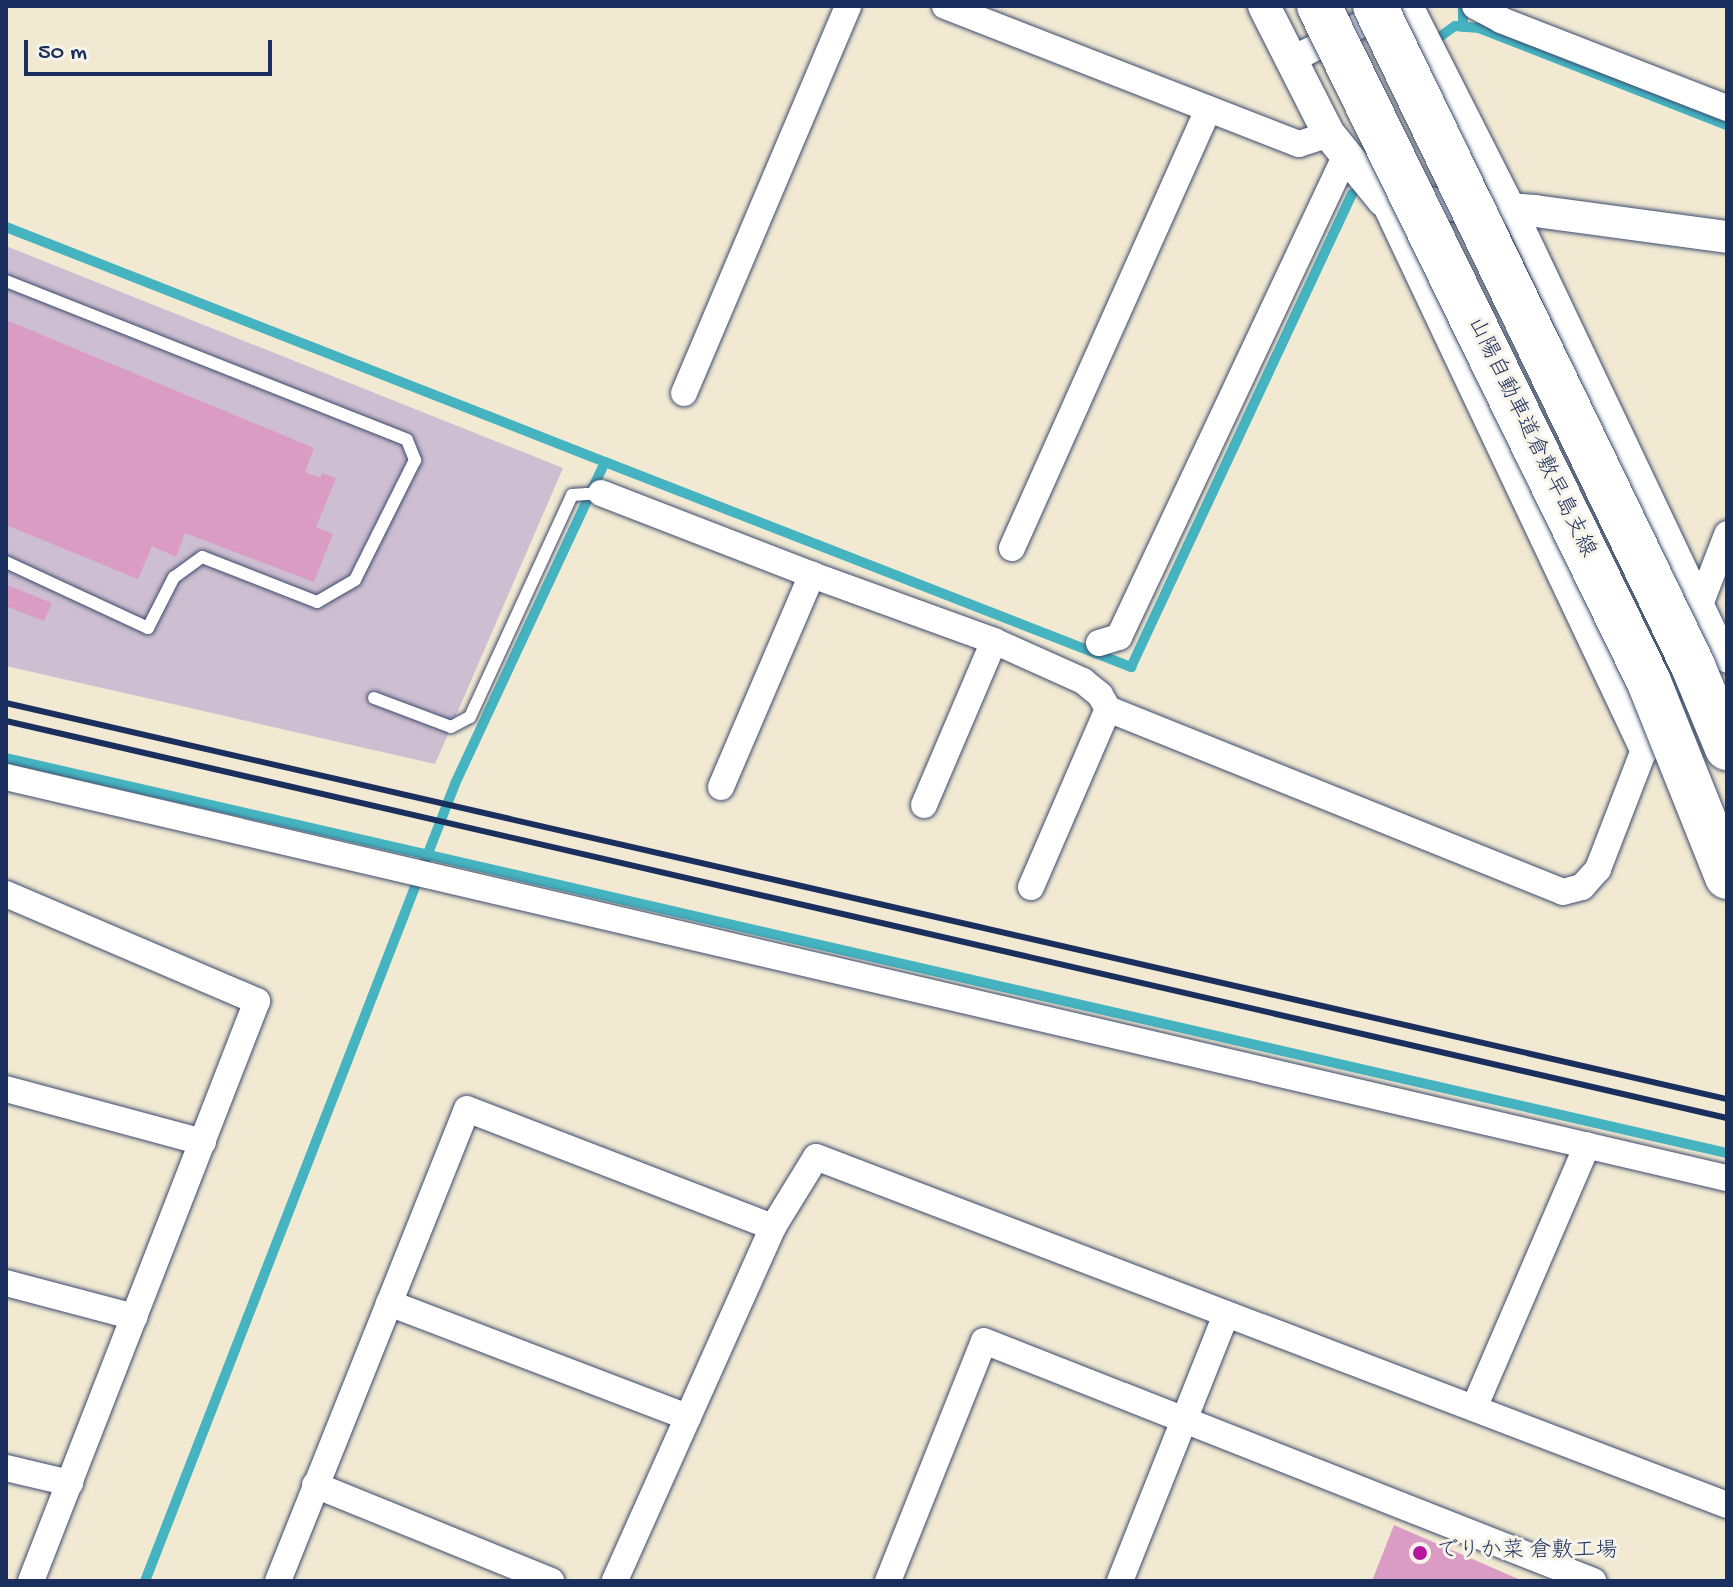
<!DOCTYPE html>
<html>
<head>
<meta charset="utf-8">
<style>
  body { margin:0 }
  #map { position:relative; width:1733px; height:1587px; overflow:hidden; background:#f1e9d2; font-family:"Gochi Hand","Klee One",sans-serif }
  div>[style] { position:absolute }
  .industrial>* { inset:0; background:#cebed1 }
  .stream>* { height:10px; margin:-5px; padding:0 5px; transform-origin:5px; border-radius:5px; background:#45b3c0 }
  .building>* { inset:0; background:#da9cc4 }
  .roads { filter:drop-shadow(0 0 2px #3b4b6f) drop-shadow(0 0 2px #3b4b6f) }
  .service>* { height:12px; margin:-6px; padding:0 6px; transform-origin:6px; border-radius:6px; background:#fff }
  .minor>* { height:26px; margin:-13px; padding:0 13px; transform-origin:13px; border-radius:13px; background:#fff }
  .tertiary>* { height:32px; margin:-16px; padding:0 16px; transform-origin:16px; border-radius:16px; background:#fff }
  .rail>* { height:6px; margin:-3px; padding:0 3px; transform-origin:3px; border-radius:3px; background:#1b2f5e }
  .bridges { filter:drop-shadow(0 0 2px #3b4b6f) drop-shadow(0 0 2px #3b4b6f) }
  .motorway-bridge>* { height:44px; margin:-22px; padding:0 22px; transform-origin:22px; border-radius:22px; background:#fff }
  .dots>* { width:22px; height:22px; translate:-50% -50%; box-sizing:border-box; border:4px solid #f7f3e8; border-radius:50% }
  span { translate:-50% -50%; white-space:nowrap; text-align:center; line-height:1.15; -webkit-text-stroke:6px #f7f3e8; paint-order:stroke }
  .street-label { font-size:22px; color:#1b2f5e }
  .poi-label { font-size:22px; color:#1b2f5e }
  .left { translate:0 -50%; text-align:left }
  .frame { position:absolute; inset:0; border:8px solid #1b2f5e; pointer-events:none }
  .scale { position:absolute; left:24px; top:40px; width:248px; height:36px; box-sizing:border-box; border:4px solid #1b2f5e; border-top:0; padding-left:10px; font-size:24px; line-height:28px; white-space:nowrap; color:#1b2f5e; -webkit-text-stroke:6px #f7f3e8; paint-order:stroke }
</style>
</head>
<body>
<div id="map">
  <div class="industrial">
    <i style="clip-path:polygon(6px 246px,563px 468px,435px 764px,6px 666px)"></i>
  </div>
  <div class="stream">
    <i style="left:1463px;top:6px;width:21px;rotate:90deg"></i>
    <i style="left:1441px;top:36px;width:17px;rotate:-36deg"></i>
    <i style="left:1455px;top:26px;width:24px;rotate:5deg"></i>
    <i style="left:1479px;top:28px;width:266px;rotate:21.4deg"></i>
    <i style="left:6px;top:227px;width:643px;rotate:21.42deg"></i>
    <i style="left:605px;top:462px;width:355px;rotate:115deg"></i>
    <i style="left:455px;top:784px;width:855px;rotate:111.25deg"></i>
    <i style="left:605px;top:462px;width:565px;rotate:21.29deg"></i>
    <i style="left:1131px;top:667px;width:522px;rotate:-64.96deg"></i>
    <i style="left:6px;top:758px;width:1766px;rotate:12.93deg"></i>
  </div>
  <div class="building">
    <i style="clip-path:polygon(6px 320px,314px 448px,305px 472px,320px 478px,322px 473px,336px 478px,316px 527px,333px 534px,314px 582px,185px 533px,176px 557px,152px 546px,138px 579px,6px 525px)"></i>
    <i style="clip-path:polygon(7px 585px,52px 603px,44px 621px,6px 606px)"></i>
    <i style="clip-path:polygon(1394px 1525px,1523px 1581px,1372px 1581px)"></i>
  </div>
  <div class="roads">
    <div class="service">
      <i style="left:6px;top:281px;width:431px;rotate:21.6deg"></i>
      <i style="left:407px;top:440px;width:22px;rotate:68deg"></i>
      <i style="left:415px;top:460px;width:134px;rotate:116.6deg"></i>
      <i style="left:355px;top:580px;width:44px;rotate:149.9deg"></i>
      <i style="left:317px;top:602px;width:123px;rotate:-158.6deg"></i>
      <i style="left:202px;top:557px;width:34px;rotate:144deg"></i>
      <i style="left:174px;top:577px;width:57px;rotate:117deg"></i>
      <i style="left:148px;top:628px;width:157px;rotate:-155.1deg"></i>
      <i style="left:374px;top:698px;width:82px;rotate:20.6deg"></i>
      <i style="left:451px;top:727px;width:21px;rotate:-28deg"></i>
      <i style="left:470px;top:717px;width:244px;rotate:-65.3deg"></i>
      <i style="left:572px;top:495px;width:29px;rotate:-4deg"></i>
    </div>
    <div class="minor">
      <i style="left:945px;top:6px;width:380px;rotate:21.3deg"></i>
      <i style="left:1299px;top:144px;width:32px;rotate:-18deg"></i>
      <i style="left:1410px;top:6px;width:228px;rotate:63.1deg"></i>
      <i style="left:1513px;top:209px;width:499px;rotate:64.6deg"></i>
      <i style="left:1475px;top:6px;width:30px;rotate:28deg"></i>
      <i style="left:1501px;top:20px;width:243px;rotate:21.3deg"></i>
      <i style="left:1291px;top:60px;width:113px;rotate:-26.8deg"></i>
      <i style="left:1383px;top:200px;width:611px;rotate:64.69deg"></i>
      <i style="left:684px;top:393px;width:420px;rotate:-67deg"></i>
      <i style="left:601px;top:493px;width:226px;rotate:21.2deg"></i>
      <i style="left:812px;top:575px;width:194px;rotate:19.9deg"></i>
      <i style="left:994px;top:641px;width:98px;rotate:24.2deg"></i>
      <i style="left:1083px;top:681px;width:22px;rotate:39deg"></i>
      <i style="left:1100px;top:695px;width:16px;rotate:60deg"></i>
      <i style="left:1108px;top:709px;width:194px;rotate:113.4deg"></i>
      <i style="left:1012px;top:548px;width:481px;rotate:-65.9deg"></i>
      <i style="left:1099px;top:643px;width:21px;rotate:-17deg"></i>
      <i style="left:1119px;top:637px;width:531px;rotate:-64.79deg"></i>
      <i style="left:1108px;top:709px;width:490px;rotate:21.9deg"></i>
      <i style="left:1563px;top:892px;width:20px;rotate:-15deg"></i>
      <i style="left:1582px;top:887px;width:24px;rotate:-48deg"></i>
      <i style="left:1598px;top:869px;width:359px;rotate:-68.9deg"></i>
      <i style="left:6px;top:777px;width:1767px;rotate:13.12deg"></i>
      <i style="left:721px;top:787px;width:231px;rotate:-66.8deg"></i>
      <i style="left:924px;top:805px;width:178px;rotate:-66.9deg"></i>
      <i style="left:6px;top:894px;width:273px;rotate:23.1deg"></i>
      <i style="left:257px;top:1001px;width:622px;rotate:111.29deg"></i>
      <i style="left:6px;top:1089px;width:204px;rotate:15.1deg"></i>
      <i style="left:773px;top:1227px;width:82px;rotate:-58.4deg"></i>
      <i style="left:816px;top:1157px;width:975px;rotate:20.91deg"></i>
      <i style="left:6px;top:1283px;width:133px;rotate:14.8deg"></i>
      <i style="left:389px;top:1303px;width:320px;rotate:20.9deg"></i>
      <i style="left:1474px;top:1408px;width:286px;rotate:-66.7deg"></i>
      <i style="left:6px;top:1468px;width:66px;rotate:13.2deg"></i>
      <i style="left:315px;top:1485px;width:255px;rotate:22.1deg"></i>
      <i style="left:278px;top:1581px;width:508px;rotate:-68.18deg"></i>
      <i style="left:467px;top:1109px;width:328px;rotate:21.1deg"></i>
      <i style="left:773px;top:1227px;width:388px;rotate:114.1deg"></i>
      <i style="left:888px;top:1581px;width:258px;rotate:-68.2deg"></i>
      <i style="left:984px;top:1341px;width:655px;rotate:21.51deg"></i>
      <i style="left:1120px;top:1581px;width:286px;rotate:-68.3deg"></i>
    </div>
    <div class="tertiary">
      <i style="left:1264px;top:6px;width:144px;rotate:63.1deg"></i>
      <i style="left:1329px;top:134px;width:85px;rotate:50.7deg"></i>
      <i style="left:1383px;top:200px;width:152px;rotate:4.1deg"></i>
      <i style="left:1535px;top:211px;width:194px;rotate:7.7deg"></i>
    </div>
  </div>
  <div class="rail">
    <i style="left:6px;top:703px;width:1766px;rotate:12.96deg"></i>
    <i style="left:6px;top:721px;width:1766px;rotate:12.99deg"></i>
  </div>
  <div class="bridges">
    <div class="motorway-bridge">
      <i style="left:1319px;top:6px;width:752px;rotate:63.98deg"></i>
      <i style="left:1649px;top:682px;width:210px;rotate:68.2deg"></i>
      <i style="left:1375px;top:6px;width:733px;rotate:64.27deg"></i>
      <i style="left:1693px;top:666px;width:89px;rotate:67.5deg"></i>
    </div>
  </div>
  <div class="dots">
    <i style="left:1420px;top:1553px;background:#b5179e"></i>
  </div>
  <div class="street-label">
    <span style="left:1530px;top:438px;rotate:64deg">山陽自動車道倉敷早島支線</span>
  </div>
  <div class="poi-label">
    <span class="left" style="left:1436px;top:1553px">でりか菜 倉敷工場</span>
  </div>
  <div class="frame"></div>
  <div class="scale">50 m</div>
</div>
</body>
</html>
